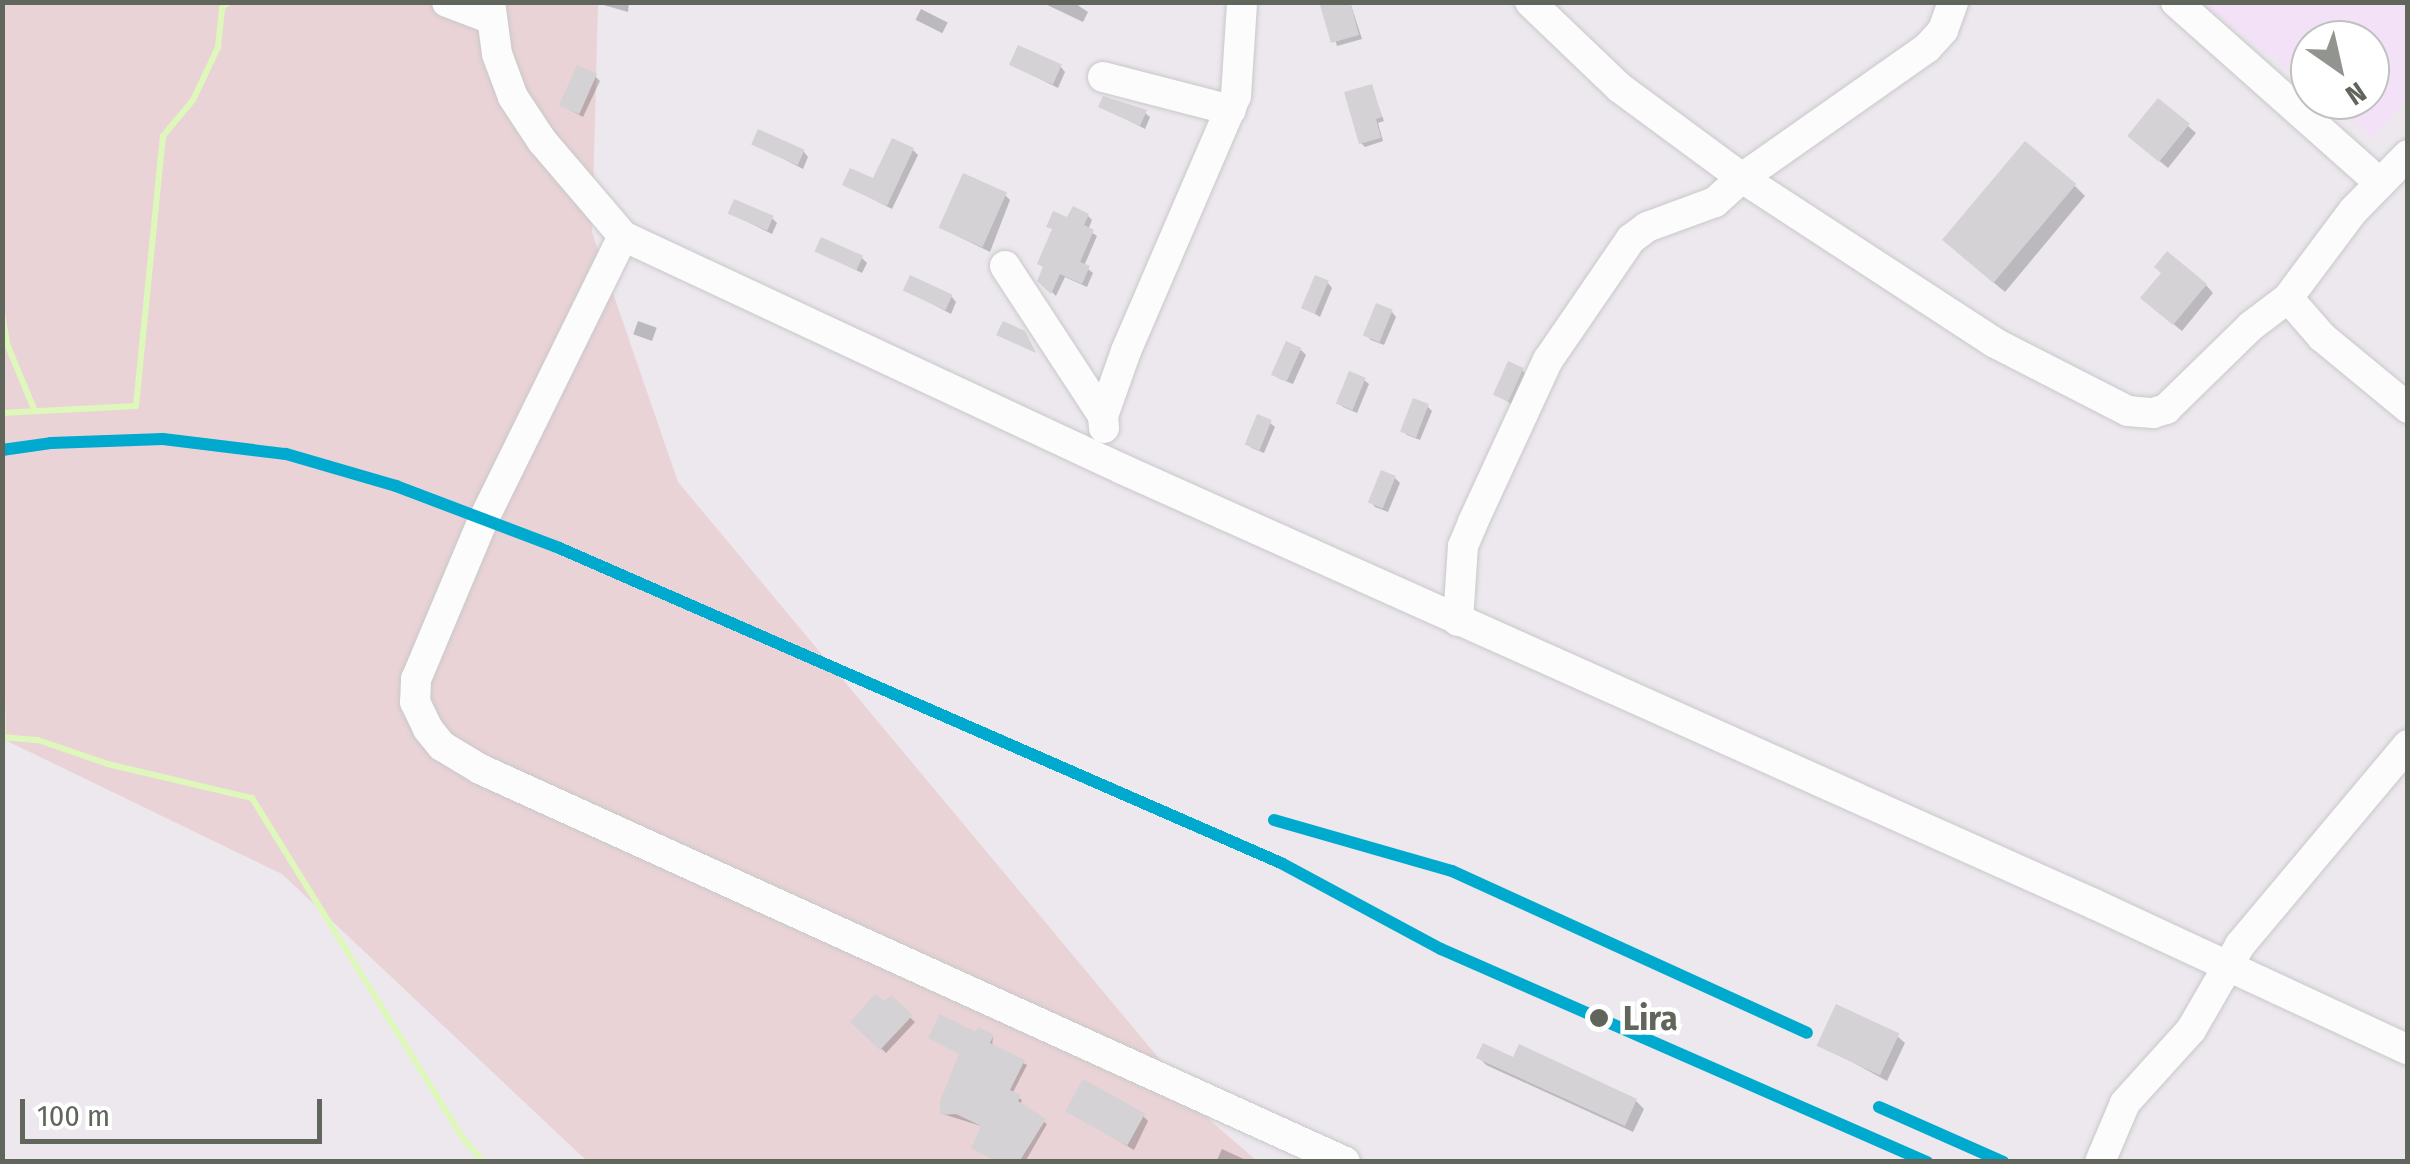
<!DOCTYPE html>
<html>
<head>
<meta charset="utf-8">
<style>
  body { margin:0 }
  #map { position:relative; width:2410px; height:1164px; overflow:hidden; background:#ece8ee; font-family:"Fira Sans Condensed",sans-serif }
  div>[style] { position:absolute }
  .commercial>* { inset:0; background:#f2e1f7 }
  .green>* { inset:0; background:#e9d3d6 }
  .shadow>* { inset:0; background:#0003; transform-origin:0 0 }
  .stream>* { height:6px; margin:-3px; padding:0 3px; transform-origin:3px; border-radius:3px; background:#def8bc }
  .building>* { inset:0; background:#d4d2d5; transform-origin:0 0 }
  .roads { filter:drop-shadow(0 0 2px #c9c8c9) drop-shadow(0 0 2px #c9c8c9) }
  .minor>* { height:30px; margin:-15px; padding:0 15px; transform-origin:15px; border-radius:15px; background:#fcfcfc }
  .rail-1>* { height:12px; margin:-6px; padding:0 6px; transform-origin:6px; border-radius:6px; background:#00a9ce }
  .dots>* { width:28px; height:28px; translate:-50% -50%; box-sizing:border-box; border:5px solid #fff; border-radius:50% }
  span { translate:-50% -50%; white-space:nowrap; text-align:center; line-height:1.15; -webkit-text-stroke:9px #fff; paint-order:stroke }
  .stop-label { font-size:35px; color:#61665d; font-weight:700 }
  .left { translate:0 -50%; text-align:left }
  .frame { position:absolute; inset:0; border:5px solid #61665d; pointer-events:none }
  .north { position:absolute; left:2290px; top:20px; width:100px; height:100px; box-sizing:border-box; background:#fff; border:2px solid #c0c2be; border-radius:50%; rotate:146deg; font-size:28px; font-weight:700; line-height:40px; text-align:center; color:#61665d }
  .north::after { content:''; display:block; margin:auto; width:35px; height:45px; background:#929490; clip-path:polygon(50% 0,100% 100%,50% 72%,0 100%) }
  .scale { position:absolute; left:20px; top:1099px; width:302px; height:45px; box-sizing:border-box; border:5px solid #61665d; border-top:0; padding-left:12px; font-size:30px; line-height:35px; white-space:nowrap; color:#61665d; -webkit-text-stroke:8px #fff; paint-order:stroke }
</style>
</head>
<body>
<div id="map">
  <div class="commercial">
    <i style="clip-path:polygon(2202px 3px,2407px 3px,2407px 98px,2374px 138px,2326px 100px,2370px 100px,2370px 40px,2310px 40px,2310px 87px)"></i>
  </div>
  <div class="green">
    <i style="clip-path:polygon(2px 3px,598px 3px,592px 232px,678px 482px,1212px 1122px,1257px 1161px,587px 1161px,282px 874px,3px 739px)"></i>
  </div>
  <div class="shadow">
    <i style="clip-path:polygon(629px 2px,628px 12px,600px 4px,600px 2px)"></i>
    <i style="clip-path:polygon(1041px 2px,1073px 2px,1088px 12px,1083px 22px)"></i>
    <i style="clip-path:polygon(1324px 2px,1350px 2px,1362px 39px,1337px 46px)"></i>
    <i style="left:921px;top:9px;width:30px;height:12px;rotate:27deg"></i>
    <i style="clip-path:polygon(1012px 65px,1061px 67px,1065px 72px,1058px 88px)"></i>
    <i style="clip-path:polygon(595px 76px,600px 81px,583px 117px,561px 105px)"></i>
    <i style="clip-path:polygon(1371px 87px,1384px 121px,1378px 123px,1383px 141px,1365px 147px,1361px 143px)"></i>
    <i style="clip-path:polygon(2159px 101px,2196px 133px,2168px 168px,2138px 143px)"></i>
    <i style="clip-path:polygon(1101px 106px,1145px 113px,1150px 117px,1145px 129px)"></i>
    <i style="clip-path:polygon(754px 144px,804px 152px,808px 157px,803px 169px)"></i>
    <i style="clip-path:polygon(913px 150px,918px 155px,892px 209px,845px 185px,874px 182px)"></i>
    <i style="clip-path:polygon(2075px 186px,2085px 196px,2005px 292px,1956px 251px)"></i>
    <i style="clip-path:polygon(1005px 195px,1010px 200px,990px 252px,939px 227px)"></i>
    <i style="clip-path:polygon(730px 213px,773px 219px,777px 223px,772px 234px)"></i>
    <i style="clip-path:polygon(1088px 216px,1092px 220px,1088px 230px,1097px 236px,1084px 266px,1093px 273px,1087px 287px,1065px 277px,1056px 296px,1040px 280px,1054px 231px,1049px 226px)"></i>
    <i style="clip-path:polygon(817px 251px,862px 258px,867px 263px,862px 273px)"></i>
    <i style="clip-path:polygon(1328px 283px,1332px 288px,1320px 317px,1304px 307px)"></i>
    <i style="clip-path:polygon(2206px 285px,2213px 293px,2182px 331px,2151px 306px)"></i>
    <i style="clip-path:polygon(906px 290px,952px 297px,956px 302px,951px 314px)"></i>
    <i style="clip-path:polygon(1392px 312px,1396px 317px,1384px 345px,1371px 340px,1366px 335px)"></i>
    <i style="left:638px;top:321px;width:20px;height:14px;rotate:20deg"></i>
    <i style="clip-path:polygon(1301px 350px,1306px 355px,1293px 384px,1280px 379px,1275px 374px)"></i>
    <i style="clip-path:polygon(1522px 370px,1527px 375px,1513px 405px,1494px 393px)"></i>
    <i style="clip-path:polygon(1364px 380px,1369px 384px,1357px 413px,1343px 407px,1338px 403px)"></i>
    <i style="clip-path:polygon(1427px 406px,1432px 411px,1420px 440px,1407px 435px,1402px 430px)"></i>
    <i style="clip-path:polygon(1270px 423px,1275px 427px,1264px 453px,1252px 448px,1247px 444px)"></i>
    <i style="clip-path:polygon(1395px 478px,1400px 483px,1388px 512px,1375px 507px,1371px 502px)"></i>
    <i style="clip-path:polygon(891px 999px,915px 1022px,886px 1053px,853px 1022px)"></i>
    <i style="clip-path:polygon(977px 1035px,993px 1037px,992px 1047px,1027px 1065px,1012px 1094px,1022px 1100px,1020px 1105px,1047px 1124px,1025px 1162px,996px 1162px,984px 1127px,943px 1114px)"></i>
    <i style="clip-path:polygon(1897px 1036px,1905px 1043px,1887px 1081px,1819px 1044px)"></i>
    <i style="clip-path:polygon(1479px 1057px,1515px 1061px,1636px 1101px,1644px 1109px,1633px 1132px,1486px 1065px)"></i>
    <i style="clip-path:polygon(1070px 1112px,1143px 1116px,1148px 1121px,1134px 1150px)"></i>
    <i style="clip-path:polygon(1222px 1149px,1250px 1162px,1216px 1162px)"></i>
  </div>
  <div class="stream">
    <i style="left:2px;top:312px;width:32px;rotate:81deg"></i>
    <i style="left:7px;top:344px;width:70px;rotate:67.4deg"></i>
    <i style="left:2px;top:413px;width:134px;rotate:-3deg"></i>
    <i style="left:136px;top:406px;width:271px;rotate:-84.3deg"></i>
    <i style="left:163px;top:136px;width:47px;rotate:-50.2deg"></i>
    <i style="left:193px;top:100px;width:59px;rotate:-64.7deg"></i>
    <i style="left:218px;top:47px;width:39px;rotate:-84deg"></i>
    <i style="left:222px;top:8px;width:9px;rotate:-41deg"></i>
    <i style="left:2px;top:691px;width:47px;rotate:88.8deg"></i>
    <i style="left:2px;top:737px;width:36px;rotate:5deg"></i>
    <i style="left:38px;top:740px;width:74px;rotate:18.9deg"></i>
    <i style="left:108px;top:764px;width:148px;rotate:13.3deg"></i>
    <i style="left:252px;top:798px;width:400px;rotate:58.2deg"></i>
    <i style="left:463px;top:1138px;width:31px;rotate:50deg"></i>
  </div>
  <div class="building">
    <i style="clip-path:polygon(1329px 2px,1350px 2px,1359px 35px,1331px 43px,1320px 5px)"></i>
    <i style="left:1018px;top:45px;width:48px;height:22px;rotate:24deg"></i>
    <i style="left:577px;top:65px;width:22px;height:44px;rotate:24deg"></i>
    <i style="clip-path:polygon(1372px 84px,1382px 117px,1376px 119px,1381px 138px,1359px 144px,1344px 92px)"></i>
    <i style="clip-path:polygon(1103px 96px,1147px 110px,1140px 126px,1098px 107px)"></i>
    <i style="left:2158px;top:98px;width:41px;height:49px;rotate:39deg"></i>
    <i style="left:758px;top:129px;width:51px;height:17px;rotate:24deg"></i>
    <i style="clip-path:polygon(892px 138px,914px 148px,887px 206px,842px 185px,850px 168px,873px 178px)"></i>
    <i style="left:2025px;top:141px;width:67px;height:129px;rotate:40deg"></i>
    <i style="left:963px;top:173px;width:48px;height:60px;rotate:24deg"></i>
    <i style="left:734px;top:199px;width:43px;height:16px;rotate:23deg"></i>
    <i style="clip-path:polygon(1073px 206px,1089px 214px,1084px 225px,1094px 230px,1080px 262px,1090px 266px,1082px 284px,1060px 274px,1051px 294px,1037px 281px,1043px 267px,1037px 264px,1052px 229px,1046px 227px,1053px 211px,1067px 217px)"></i>
    <i style="left:821px;top:237px;width:46px;height:16px;rotate:24deg"></i>
    <i style="clip-path:polygon(2167px 251px,2207px 284px,2173px 325px,2140px 298px,2161px 273px,2154px 267px)"></i>
    <i style="left:910px;top:275px;width:47px;height:17px;rotate:25deg"></i>
    <i style="left:1315px;top:275px;width:15px;height:36px;rotate:23deg"></i>
    <i style="left:1376px;top:303px;width:18px;height:35px;rotate:22deg"></i>
    <i style="clip-path:polygon(1003px 321px,1025px 331px,1036px 353px,996px 335px)"></i>
    <i style="left:1286px;top:341px;width:17px;height:37px;rotate:24deg"></i>
    <i style="left:1508px;top:361px;width:17px;height:37px;rotate:24deg"></i>
    <i style="left:1349px;top:371px;width:18px;height:35px;rotate:22deg"></i>
    <i style="left:1413px;top:398px;width:17px;height:36px;rotate:21deg"></i>
    <i style="left:1257px;top:414px;width:16px;height:33px;rotate:22deg"></i>
    <i style="left:1381px;top:470px;width:16px;height:35px;rotate:22deg"></i>
    <i style="clip-path:polygon(875px 994px,885px 1001px,891px 995px,913px 1015px,880px 1050px,850px 1022px)"></i>
    <i style="left:1836px;top:1004px;width:70px;height:46px;rotate:25deg"></i>
    <i style="clip-path:polygon(940px 1014px,976px 1032px,978px 1027px,994px 1035px,990px 1043px,1025px 1060px,1010px 1090px,1021px 1095px,1018px 1101px,1046px 1119px,1019px 1162px,997px 1162px,971px 1148px,981px 1126px,956px 1114px,940px 1115px,940px 1101px,959px 1054px,928px 1038px)"></i>
    <i style="clip-path:polygon(1483px 1043px,1513px 1057px,1519px 1044px,1637px 1099px,1625px 1126px,1476px 1058px)"></i>
    <i style="left:1083px;top:1079px;width:71px;height:37px;rotate:29deg"></i>
  </div>
  <div class="roads">
    <div class="minor">
      <i style="left:447px;top:2px;width:48px;rotate:20.7deg"></i>
      <i style="left:490px;top:2px;width:52px;rotate:82.3deg"></i>
      <i style="left:497px;top:54px;width:46px;rotate:69.6deg"></i>
      <i style="left:513px;top:97px;width:53px;rotate:56.6deg"></i>
      <i style="left:542px;top:141px;width:125px;rotate:49.5deg"></i>
      <i style="left:623px;top:236px;width:551px;rotate:25.03deg"></i>
      <i style="left:1122px;top:469px;width:1065px;rotate:24.11deg"></i>
      <i style="left:2094px;top:904px;width:346px;rotate:24.9deg"></i>
      <i style="left:1530px;top:2px;width:124px;rotate:43.7deg"></i>
      <i style="left:1620px;top:88px;width:152px;rotate:36.4deg"></i>
      <i style="left:1742px;top:178px;width:302px;rotate:33.1deg"></i>
      <i style="left:1995px;top:343px;width:149px;rotate:27.1deg"></i>
      <i style="left:2128px;top:411px;width:25px;rotate:5deg"></i>
      <i style="left:2153px;top:413px;width:14px;rotate:-17deg"></i>
      <i style="left:2166px;top:409px;width:119px;rotate:-44.3deg"></i>
      <i style="left:2251px;top:326px;width:46px;rotate:-37.1deg"></i>
      <i style="left:2176px;top:2px;width:273px;rotate:41.6deg"></i>
      <i style="left:1103px;top:77px;width:132px;rotate:14.5deg"></i>
      <i style="left:2408px;top:155px;width:78px;rotate:134.5deg"></i>
      <i style="left:2353px;top:211px;width:109px;rotate:126.8deg"></i>
      <i style="left:2288px;top:298px;width:52px;rotate:48.9deg"></i>
      <i style="left:2322px;top:337px;width:112px;rotate:39.5deg"></i>
      <i style="left:623px;top:236px;width:317px;rotate:116.2deg"></i>
      <i style="left:483px;top:520px;width:173px;rotate:112.8deg"></i>
      <i style="left:416px;top:679px;width:23px;rotate:92deg"></i>
      <i style="left:415px;top:702px;width:30px;rotate:64deg"></i>
      <i style="left:428px;top:729px;width:22px;rotate:51deg"></i>
      <i style="left:442px;top:746px;width:44px;rotate:31.2deg"></i>
      <i style="left:480px;top:769px;width:950px;rotate:24.43deg"></i>
      <i style="left:1005px;top:266px;width:179px;rotate:56.8deg"></i>
      <i style="left:1103px;top:416px;width:12px;rotate:85deg"></i>
      <i style="left:1103px;top:416px;width:69px;rotate:-70.5deg"></i>
      <i style="left:1126px;top:351px;width:278px;rotate:-66.7deg"></i>
      <i style="left:1236px;top:96px;width:94px;rotate:-86.3deg"></i>
      <i style="left:1458px;top:621px;width:75px;rotate:-86.2deg"></i>
      <i style="left:1463px;top:546px;width:26px;rotate:-67deg"></i>
      <i style="left:1473px;top:522px;width:179px;rotate:-65.2deg"></i>
      <i style="left:1548px;top:360px;width:147px;rotate:-55.6deg"></i>
      <i style="left:1631px;top:239px;width:20px;rotate:-37deg"></i>
      <i style="left:1647px;top:227px;width:72px;rotate:-20.2deg"></i>
      <i style="left:1715px;top:202px;width:36px;rotate:-42deg"></i>
      <i style="left:1742px;top:178px;width:226px;rotate:-35.1deg"></i>
      <i style="left:1927px;top:48px;width:24px;rotate:-48deg"></i>
      <i style="left:1943px;top:30px;width:30px;rotate:-70deg"></i>
      <i style="left:2100px;top:1162px;width:64px;rotate:-67deg"></i>
      <i style="left:2125px;top:1103px;width:98px;rotate:-47.9deg"></i>
      <i style="left:2191px;top:1030px;width:98px;rotate:-60deg"></i>
      <i style="left:2240px;top:945px;width:261px;rotate:-50deg"></i>
    </div>
  </div>
  <div class="rail-1">
    <i style="left:2px;top:450px;width:49px;rotate:-8.1deg"></i>
    <i style="left:51px;top:443px;width:112px;rotate:-2deg"></i>
    <i style="left:163px;top:439px;width:124px;rotate:7deg"></i>
    <i style="left:286px;top:454px;width:115px;rotate:16.2deg"></i>
    <i style="left:396px;top:486px;width:172px;rotate:20.8deg"></i>
    <i style="left:557px;top:547px;width:790px;rotate:23.58deg"></i>
    <i style="left:1281px;top:863px;width:182px;rotate:28.3deg"></i>
    <i style="left:1441px;top:949px;width:531px;rotate:23.67deg"></i>
    <i style="left:1274px;top:820px;width:185px;rotate:16deg"></i>
    <i style="left:1452px;top:871px;width:390px;rotate:24.5deg"></i>
    <i style="left:1879px;top:1107px;width:136px;rotate:23.9deg"></i>
  </div>
  <div class="dots">
    <i style="left:1599px;top:1018px;background:#61665d"></i>
  </div>
  <div class="stop-label">
    <span class="left" style="left:1623px;top:1018px">Lira</span>
  </div>
  <div class="frame"></div>
  <div class="north">N</div>
  <div class="scale">100 m</div>
</div>
</body>
</html>
